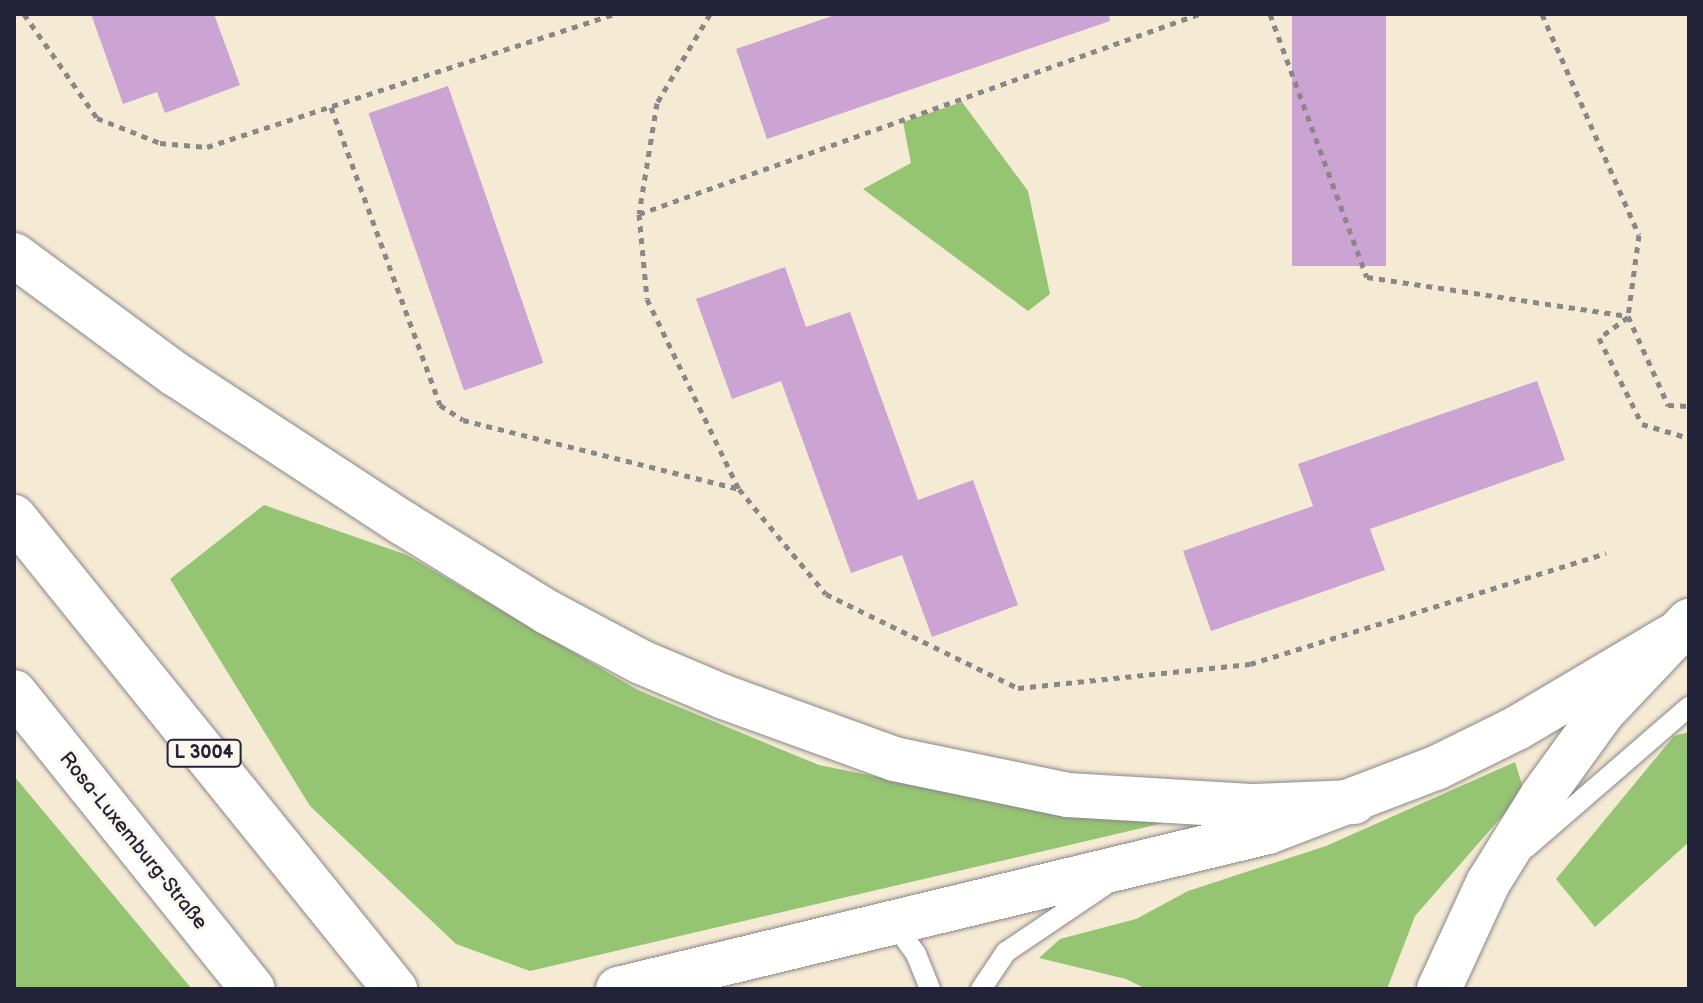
<!DOCTYPE html>
<html>
<head>
<meta charset="utf-8">
<style>
  body { margin:0 }
  #map { position:relative; width:1703px; height:1003px; overflow:hidden; background:#f5ebd5; font-family:"Balsamiq Sans",sans-serif }
  div>[style] { position:absolute }
  .green>* { inset:0; background:#95c473 }
  .building>* { inset:0; background:#cba4d3; transform-origin:0 0 }
  .path>* { height:5px; margin-top:-2.5px; transform-origin:0; background:repeating-linear-gradient(90deg,#8c8688 0 6px,transparent 0 12px) }
  .roads { filter:drop-shadow(0 0 2px #8c8688) drop-shadow(0 0 2px #8c8688) }
  .service>* { height:20px; margin:-10px; padding:0 10px; transform-origin:10px; border-radius:10px; background:#fff }
  .secondary>* { height:44px; margin:-22px; padding:0 22px; transform-origin:22px; border-radius:22px; background:#fff }
  .trunk>* { height:44px; margin:-22px; padding:0 22px; transform-origin:22px; border-radius:22px; background:#fff }
  span { translate:-50% -50%; white-space:nowrap; text-align:center; line-height:1.15; -webkit-text-stroke:6px #fbf7ec; paint-order:stroke }
  .shield-label span { padding:2px 6px; background:#fbf7ec; border:2px solid; border-radius:6px; -webkit-text-stroke-width:0 }
  .shield-label { font-size:18px; color:#22223b; font-weight:700 }
  .street-label { font-size:20px; color:#22223b }
  .frame { position:absolute; inset:0; border:16px solid #22223b; pointer-events:none }
</style>
</head>
<body>
<div id="map">
  <div class="green">
    <i style="clip-path:polygon(962px 102px,1028px 191px,1050px 294px,1028px 311px,863px 189px,911px 163px,903px 122px)"></i>
    <i style="clip-path:polygon(264px 505px,407px 555px,638px 690px,819px 765px,1006px 803px,1189px 817px,530px 971px,456px 944px,310px 806px,170px 579px)"></i>
    <i style="clip-path:polygon(1689px 732px,1689px 842px,1595px 927px,1556px 879px,1674px 736px)"></i>
    <i style="clip-path:polygon(1515px 762px,1524px 791px,1415px 916px,1387px 989px,1146px 989px,1126px 979px,1039px 958px,1060px 939px,1136px 919px,1188px 891px,1326px 846px)"></i>
    <i style="clip-path:polygon(14px 776px,192px 989px,14px 989px)"></i>
  </div>
  <div class="building">
    <i style="clip-path:polygon(91px 14px,214px 14px,240px 85px,165px 113px,157px 92px,123px 104px)"></i>
    <i style="clip-path:polygon(838px 14px,1109px 14px,1110px 21px,767px 139px,736px 49px)"></i>
    <i style="left:1292px;top:14px;width:94px;height:252px"></i>
    <i style="left:448px;top:86px;width:293px;height:84px;rotate:71deg"></i>
    <i style="clip-path:polygon(785px 267px,806px 327px,850px 312px,918px 500px,973px 480px,1018px 605px,932px 637px,902px 555px,851px 573px,781px 381px,732px 399px,696px 299px)"></i>
    <i style="clip-path:polygon(1537px 381px,1565px 460px,1370px 529px,1385px 570px,1211px 631px,1183px 551px,1313px 506px,1298px 464px)"></i>
  </div>
  <div class="path">
    <i style="left:24px;top:14px;width:127px;rotate:54.9deg"></i>
    <i style="left:97px;top:118px;width:68px;rotate:21.6deg"></i>
    <i style="left:160px;top:143px;width:47px;rotate:4.9deg"></i>
    <i style="left:207px;top:147px;width:428px;rotate:-18.1deg"></i>
    <i style="left:710px;top:14px;width:104px;rotate:120.8deg"></i>
    <i style="left:657px;top:103px;width:112px;rotate:99.2deg"></i>
    <i style="left:639px;top:214px;width:85px;rotate:84.6deg"></i>
    <i style="left:647px;top:299px;width:211px;rotate:64.2deg"></i>
    <i style="left:739px;top:489px;width:136px;rotate:50.4deg"></i>
    <i style="left:826px;top:594px;width:214px;rotate:26.1deg"></i>
    <i style="left:1018px;top:688px;width:233px;rotate:-5.9deg"></i>
    <i style="left:1250px;top:664px;width:373px;rotate:-17.3deg"></i>
    <i style="left:1270px;top:14px;width:280px;rotate:69.8deg"></i>
    <i style="left:1367px;top:277px;width:264px;rotate:8.5deg"></i>
    <i style="left:1542px;top:14px;width:241px;rotate:66.3deg"></i>
    <i style="left:1639px;top:235px;width:82px;rotate:97.7deg"></i>
    <i style="left:1628px;top:316px;width:98px;rotate:65.8deg"></i>
    <i style="left:1668px;top:405px;width:21px;rotate:3deg"></i>
    <i style="left:331px;top:107px;width:317px;rotate:69.9deg"></i>
    <i style="left:440px;top:405px;width:27px;rotate:33deg"></i>
    <i style="left:463px;top:420px;width:284px;rotate:14deg"></i>
    <i style="left:639px;top:214px;width:595px;rotate:-19.65deg"></i>
    <i style="left:1628px;top:317px;width:36px;rotate:144deg"></i>
    <i style="left:1599px;top:338px;width:96px;rotate:63.4deg"></i>
    <i style="left:1642px;top:424px;width:49px;rotate:16.6deg"></i>
  </div>
  <div class="roads">
    <div class="service">
      <i style="left:1526px;top:848px;width:216px;rotate:-40.9deg"></i>
      <i style="left:895px;top:925px;width:36px;rotate:54deg"></i>
      <i style="left:916px;top:954px;width:38px;rotate:68deg"></i>
      <i style="left:981px;top:989px;width:45px;rotate:-56deg"></i>
      <i style="left:1006px;top:952px;width:118px;rotate:-34deg"></i>
    </div>
    <div class="secondary">
      <i style="left:1439px;top:989px;width:117px;rotate:-65.2deg"></i>
      <i style="left:1488px;top:883px;width:102px;rotate:-58.2deg"></i>
      <i style="left:1542px;top:796px;width:102px;rotate:-54.1deg"></i>
      <i style="left:1602px;top:713px;width:127px;rotate:-46.6deg"></i>
    </div>
    <div class="trunk">
      <i style="left:14px;top:255px;width:200px;rotate:36.5deg"></i>
      <i style="left:175px;top:374px;width:272px;rotate:33.2deg"></i>
      <i style="left:403px;top:523px;width:169px;rotate:31.7deg"></i>
      <i style="left:547px;top:612px;width:106px;rotate:28deg"></i>
      <i style="left:641px;top:662px;width:90px;rotate:22.9deg"></i>
      <i style="left:724px;top:697px;width:181px;rotate:20deg"></i>
      <i style="left:894px;top:759px;width:178px;rotate:11.7deg"></i>
      <i style="left:1068px;top:795px;width:187px;rotate:3.4deg"></i>
      <i style="left:1255px;top:806px;width:99px;rotate:-2.3deg"></i>
      <i style="left:14px;top:517px;width:607px;rotate:51.09deg"></i>
      <i style="left:14px;top:692px;width:381px;rotate:51.2deg"></i>
      <i style="left:618px;top:989px;width:669px;rotate:-13.58deg"></i>
      <i style="left:1268px;top:832px;width:180px;rotate:-20.9deg"></i>
      <i style="left:1436px;top:768px;width:90px;rotate:-26.3deg"></i>
      <i style="left:1517px;top:728px;width:178px;rotate:-30.7deg"></i>
    </div>
  </div>
  <div class="shield-label">
    <span style="left:204px;top:753px">L 3004</span>
  </div>
  <div class="street-label">
    <span style="left:133px;top:841px;rotate:51deg">Rosa-Luxemburg-Straße</span>
  </div>
  <div class="frame"></div>
</div>
</body>
</html>
